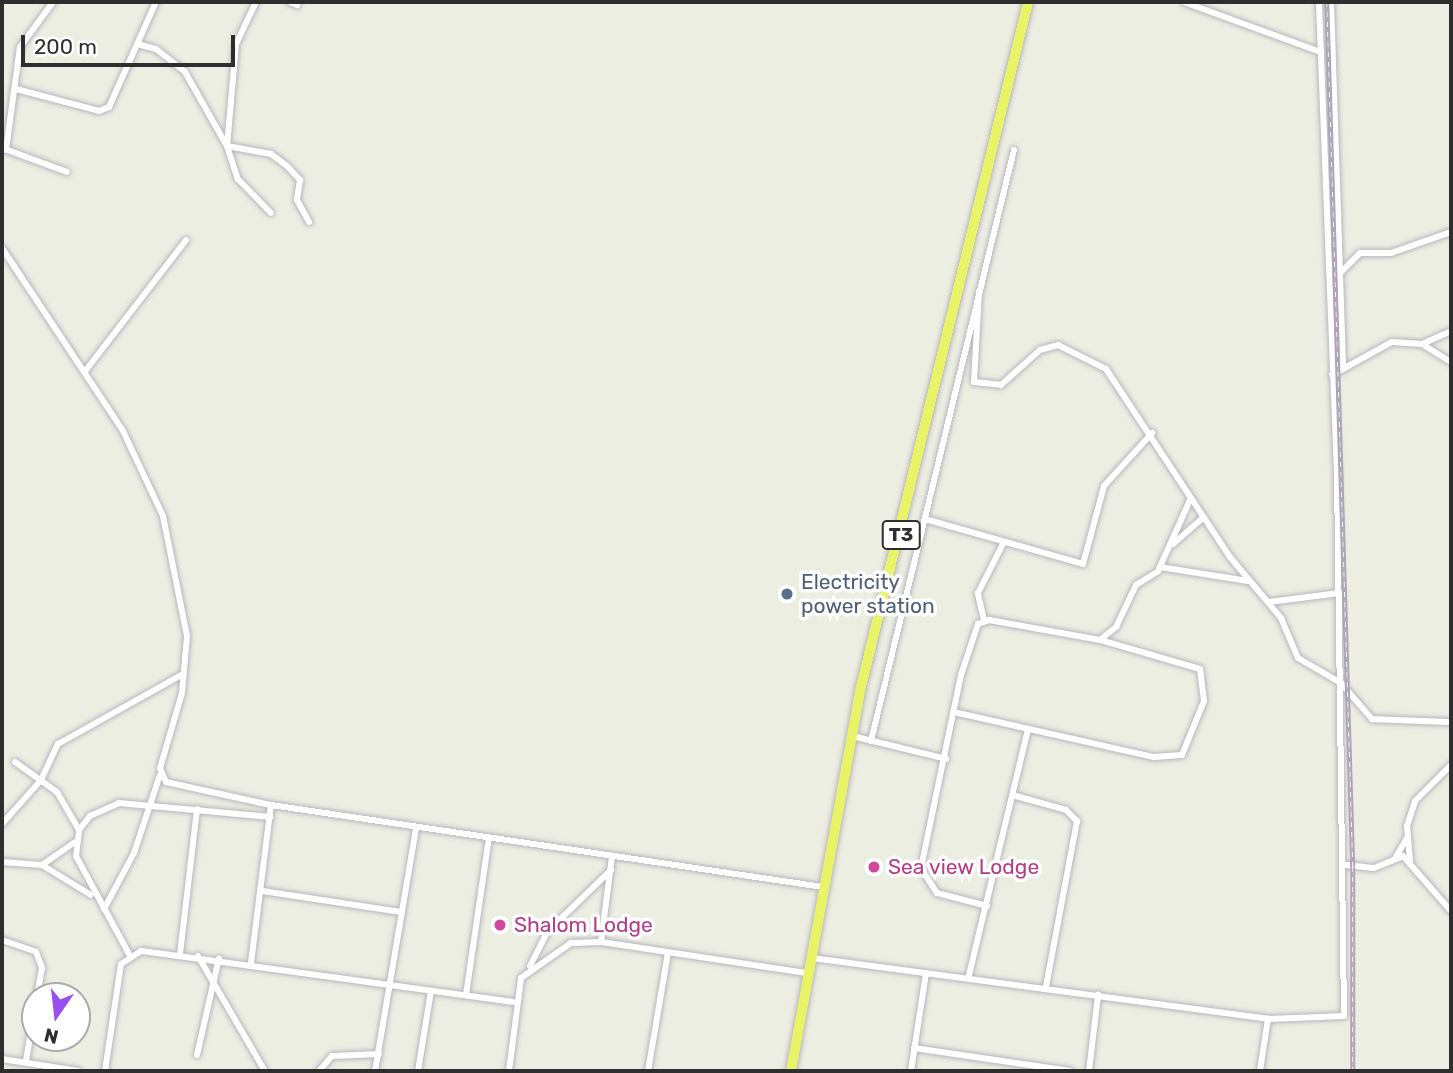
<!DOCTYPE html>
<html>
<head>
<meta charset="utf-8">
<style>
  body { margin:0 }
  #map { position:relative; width:1453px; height:1073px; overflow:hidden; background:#ebeee1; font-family:Rubik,sans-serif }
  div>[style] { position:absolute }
  .roads { filter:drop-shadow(0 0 2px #bab5c0) drop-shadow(0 0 2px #bab5c0) }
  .street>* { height:6px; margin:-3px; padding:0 3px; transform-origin:3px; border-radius:3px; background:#fff }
  .highway>* { height:10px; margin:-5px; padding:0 5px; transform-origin:5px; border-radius:5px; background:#e8f367 }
  .rail>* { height:4.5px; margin-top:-2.25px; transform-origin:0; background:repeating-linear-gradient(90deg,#fff 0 5px,#ada4b6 0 10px); box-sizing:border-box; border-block:2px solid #ada4b6 }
  .dots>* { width:19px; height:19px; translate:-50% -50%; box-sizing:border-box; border:4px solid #fff; border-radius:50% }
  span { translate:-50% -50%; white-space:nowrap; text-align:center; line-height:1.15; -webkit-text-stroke:7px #fff; paint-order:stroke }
  .shield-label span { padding:2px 5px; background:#fff; border:2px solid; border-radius:5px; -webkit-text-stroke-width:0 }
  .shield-label { font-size:19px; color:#2e2e2e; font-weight:700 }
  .service-label { font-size:21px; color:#4e5e75 }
  .left { translate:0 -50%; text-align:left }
  .hotel-label { font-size:21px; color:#b23c85 }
  .frame { position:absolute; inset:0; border:4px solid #2e2e2e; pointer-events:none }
  .north { position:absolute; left:21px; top:982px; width:70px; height:70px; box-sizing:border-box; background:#fff; border:2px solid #ababab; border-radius:50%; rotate:194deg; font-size:19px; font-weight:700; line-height:28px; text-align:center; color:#2e2e2e }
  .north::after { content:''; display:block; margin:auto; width:24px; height:32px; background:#974fed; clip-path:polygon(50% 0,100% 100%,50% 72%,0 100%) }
  .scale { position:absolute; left:21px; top:35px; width:214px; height:32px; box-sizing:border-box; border:4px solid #2e2e2e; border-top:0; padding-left:9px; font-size:21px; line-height:24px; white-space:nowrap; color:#2e2e2e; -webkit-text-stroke:5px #fff; paint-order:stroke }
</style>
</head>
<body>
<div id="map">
  <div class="roads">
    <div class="street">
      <i style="left:256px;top:2px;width:47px;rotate:115.5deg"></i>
      <i style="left:236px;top:44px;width:102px;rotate:95deg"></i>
      <i style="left:227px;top:146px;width:35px;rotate:72deg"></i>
      <i style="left:238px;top:179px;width:47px;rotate:45.9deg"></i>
      <i style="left:290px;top:2px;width:8px;rotate:23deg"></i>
      <i style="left:1184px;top:2px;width:146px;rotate:20.1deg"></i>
      <i style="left:1331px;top:2px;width:367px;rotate:88.1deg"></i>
      <i style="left:141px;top:45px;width:16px;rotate:15deg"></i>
      <i style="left:156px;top:49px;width:37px;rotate:38deg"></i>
      <i style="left:185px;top:72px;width:85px;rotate:60.4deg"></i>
      <i style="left:227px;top:146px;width:45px;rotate:10.3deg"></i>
      <i style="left:271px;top:154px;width:21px;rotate:37deg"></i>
      <i style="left:288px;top:167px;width:18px;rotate:47deg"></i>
      <i style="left:300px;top:180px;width:20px;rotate:99deg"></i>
      <i style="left:297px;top:200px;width:25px;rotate:61deg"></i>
      <i style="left:16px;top:89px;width:86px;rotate:14.8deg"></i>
      <i style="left:99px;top:111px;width:11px;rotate:-22deg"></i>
      <i style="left:109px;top:107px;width:115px;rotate:-65.9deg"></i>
      <i style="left:2px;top:148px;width:69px;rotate:20.3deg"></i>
      <i style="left:6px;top:150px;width:104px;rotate:-82.3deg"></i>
      <i style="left:20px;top:47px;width:56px;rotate:-53.7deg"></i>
      <i style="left:2px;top:248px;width:219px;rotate:56.5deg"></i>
      <i style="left:123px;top:431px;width:94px;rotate:64.8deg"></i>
      <i style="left:163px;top:516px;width:122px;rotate:78.7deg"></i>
      <i style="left:187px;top:636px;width:57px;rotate:95deg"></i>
      <i style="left:182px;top:693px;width:78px;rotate:106.3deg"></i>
      <i style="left:160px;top:768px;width:15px;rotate:67deg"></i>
      <i style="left:166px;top:782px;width:107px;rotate:12.4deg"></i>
      <i style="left:271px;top:805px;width:558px;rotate:8.45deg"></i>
      <i style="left:1338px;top:275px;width:31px;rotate:-45deg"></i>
      <i style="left:1360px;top:253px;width:31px"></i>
      <i style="left:1391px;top:253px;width:64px;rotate:-19.3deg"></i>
      <i style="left:979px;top:292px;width:90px;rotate:93.2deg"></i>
      <i style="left:974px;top:382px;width:27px;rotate:6deg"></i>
      <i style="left:1001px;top:385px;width:52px;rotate:-41.9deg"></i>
      <i style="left:1040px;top:350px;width:19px;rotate:-16deg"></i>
      <i style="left:1058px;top:345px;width:54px;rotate:26.6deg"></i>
      <i style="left:1106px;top:369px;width:225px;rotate:56.6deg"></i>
      <i style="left:1230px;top:557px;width:80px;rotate:50.1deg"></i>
      <i style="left:1281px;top:618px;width:43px;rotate:67deg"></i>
      <i style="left:1298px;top:658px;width:50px;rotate:30.2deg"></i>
      <i style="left:1341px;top:683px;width:48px;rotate:49.3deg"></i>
      <i style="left:1372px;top:719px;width:79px;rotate:2.2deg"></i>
      <i style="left:1422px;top:344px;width:32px;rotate:-24deg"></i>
      <i style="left:86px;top:370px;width:164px;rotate:-52.4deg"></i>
      <i style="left:1332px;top:375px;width:68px;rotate:-28.8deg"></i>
      <i style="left:1392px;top:342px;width:30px;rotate:4deg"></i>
      <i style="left:1422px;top:344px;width:34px;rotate:32deg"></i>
      <i style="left:925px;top:519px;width:164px;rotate:15.9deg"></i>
      <i style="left:1083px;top:564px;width:81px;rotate:-74.9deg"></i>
      <i style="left:1104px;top:486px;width:72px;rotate:-47.8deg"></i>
      <i style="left:1173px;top:544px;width:41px;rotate:-41.1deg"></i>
      <i style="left:1160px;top:567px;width:89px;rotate:9deg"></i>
      <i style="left:1269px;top:602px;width:71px;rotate:-7.3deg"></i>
      <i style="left:984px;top:620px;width:28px;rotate:-103deg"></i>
      <i style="left:978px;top:593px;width:57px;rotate:-63deg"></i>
      <i style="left:958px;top:713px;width:201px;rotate:12.7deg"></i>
      <i style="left:1154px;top:757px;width:28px;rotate:-4deg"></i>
      <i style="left:1182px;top:755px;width:58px;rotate:-67.8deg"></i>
      <i style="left:1204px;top:701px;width:32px;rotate:-97deg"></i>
      <i style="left:1200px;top:669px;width:104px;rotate:-163.8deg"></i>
      <i style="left:852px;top:736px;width:97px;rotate:13.7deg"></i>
      <i style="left:871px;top:741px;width:608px;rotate:-76.4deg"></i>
      <i style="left:15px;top:762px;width:52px;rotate:35.5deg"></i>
      <i style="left:57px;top:792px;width:44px;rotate:59.9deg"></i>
      <i style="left:1016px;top:796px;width:52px;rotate:15.6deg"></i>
      <i style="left:1066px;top:810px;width:16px;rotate:45deg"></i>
      <i style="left:1077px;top:821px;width:169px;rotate:100.6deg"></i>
      <i style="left:2px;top:824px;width:59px;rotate:-48.4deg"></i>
      <i style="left:41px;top:780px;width:40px;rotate:-65deg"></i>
      <i style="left:58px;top:744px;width:143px;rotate:-29.2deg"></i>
      <i style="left:1396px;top:857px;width:22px;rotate:-60deg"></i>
      <i style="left:1410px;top:860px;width:34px;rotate:-95deg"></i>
      <i style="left:1407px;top:826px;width:26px;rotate:-72deg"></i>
      <i style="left:1415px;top:801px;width:51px;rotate:-45deg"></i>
      <i style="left:2px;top:862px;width:40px;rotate:4.3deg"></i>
      <i style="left:42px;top:865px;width:40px;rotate:-34.9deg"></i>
      <i style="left:42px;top:865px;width:57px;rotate:31.5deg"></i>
      <i style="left:1346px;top:865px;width:28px;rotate:6deg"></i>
      <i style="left:1374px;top:868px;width:31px;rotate:-22deg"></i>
      <i style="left:1403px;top:856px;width:73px;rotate:48.9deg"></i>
      <i style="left:262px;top:891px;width:141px;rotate:8.6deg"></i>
      <i style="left:987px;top:906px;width:52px;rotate:-165.4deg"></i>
      <i style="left:937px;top:893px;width:30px;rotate:-123deg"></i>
      <i style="left:921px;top:868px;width:197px;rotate:-78.3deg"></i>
      <i style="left:961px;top:675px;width:54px;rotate:-71.6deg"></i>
      <i style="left:978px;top:624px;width:12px;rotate:-20deg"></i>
      <i style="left:989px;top:620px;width:113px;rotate:10.2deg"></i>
      <i style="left:1100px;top:640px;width:21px;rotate:-39deg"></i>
      <i style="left:1116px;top:627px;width:47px;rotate:-64.5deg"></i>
      <i style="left:1136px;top:585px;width:26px;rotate:-32deg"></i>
      <i style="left:1158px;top:571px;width:80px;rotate:-65.7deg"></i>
      <i style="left:104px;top:909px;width:64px;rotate:-61.8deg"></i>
      <i style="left:134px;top:853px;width:82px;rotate:-71.6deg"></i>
      <i style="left:2px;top:940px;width:36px;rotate:19deg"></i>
      <i style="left:36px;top:952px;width:17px;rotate:69deg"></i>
      <i style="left:42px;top:968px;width:28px;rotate:100deg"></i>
      <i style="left:601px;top:942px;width:87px;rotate:-82.7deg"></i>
      <i style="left:129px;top:954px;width:111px;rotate:-118.4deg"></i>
      <i style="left:76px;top:856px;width:26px;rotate:-83deg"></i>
      <i style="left:79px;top:830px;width:18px;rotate:-52deg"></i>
      <i style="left:90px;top:816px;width:32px;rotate:-24deg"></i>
      <i style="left:119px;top:803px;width:152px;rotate:5.3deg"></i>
      <i style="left:180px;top:954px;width:146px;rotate:-83.3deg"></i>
      <i style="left:198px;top:956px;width:133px;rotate:59.8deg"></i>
      <i style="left:812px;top:958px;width:460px;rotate:7.6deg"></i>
      <i style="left:1268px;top:1019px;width:76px;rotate:-2.3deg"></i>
      <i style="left:1344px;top:1016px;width:543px;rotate:-90.74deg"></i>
      <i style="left:1337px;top:473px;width:471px;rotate:-92.2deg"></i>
      <i style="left:251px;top:963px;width:159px;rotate:-82.8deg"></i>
      <i style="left:530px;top:966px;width:38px;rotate:-63deg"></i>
      <i style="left:547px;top:932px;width:89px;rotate:-44.1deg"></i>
      <i style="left:969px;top:975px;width:252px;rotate:-76.5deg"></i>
      <i style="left:466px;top:995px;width:159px;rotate:-81.7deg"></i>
      <i style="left:914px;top:1048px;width:158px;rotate:8.4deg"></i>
      <i style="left:197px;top:1055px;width:99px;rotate:-77.2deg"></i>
      <i style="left:2px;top:1059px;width:77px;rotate:9deg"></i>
      <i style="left:26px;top:1061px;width:55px;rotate:-80.5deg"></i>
      <i style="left:105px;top:1071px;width:108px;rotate:-81.5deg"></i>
      <i style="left:121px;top:964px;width:24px;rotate:-33deg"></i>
      <i style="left:141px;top:951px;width:375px;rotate:7.8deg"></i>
      <i style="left:319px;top:1071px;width:20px;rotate:-49deg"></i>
      <i style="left:332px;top:1056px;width:47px;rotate:-2.4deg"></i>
      <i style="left:375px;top:1071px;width:246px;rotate:-80.4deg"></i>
      <i style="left:418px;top:1071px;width:81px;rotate:-80.8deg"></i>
      <i style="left:509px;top:1071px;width:94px;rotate:-82.6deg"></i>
      <i style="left:521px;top:978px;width:61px;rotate:-35deg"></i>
      <i style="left:571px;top:943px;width:30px;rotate:-2deg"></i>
      <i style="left:601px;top:942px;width:208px;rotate:8.6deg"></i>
      <i style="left:648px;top:1071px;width:120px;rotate:-80.4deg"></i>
      <i style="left:911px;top:1071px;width:99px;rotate:-81.3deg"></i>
      <i style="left:1089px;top:1071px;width:77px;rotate:-83.2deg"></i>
      <i style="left:1260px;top:1071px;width:53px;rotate:-81.3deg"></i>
    </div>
    <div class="highway">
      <i style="left:791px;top:1071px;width:390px;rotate:-79.7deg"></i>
      <i style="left:861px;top:687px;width:705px;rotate:-76.3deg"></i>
    </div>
  </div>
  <div class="rail">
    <i style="left:1327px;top:2px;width:865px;rotate:88.28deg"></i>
    <i style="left:1353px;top:867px;width:204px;rotate:90deg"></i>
  </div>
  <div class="dots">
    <i style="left:787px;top:594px;background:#5c6f8a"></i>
    <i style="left:874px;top:867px;background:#d1479c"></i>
    <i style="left:500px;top:925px;background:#d1479c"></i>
  </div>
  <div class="shield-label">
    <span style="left:901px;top:535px">T3</span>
  </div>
  <div class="service-label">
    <span class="left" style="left:801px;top:594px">Electricity<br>power station</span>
  </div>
  <div class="hotel-label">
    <span class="left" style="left:888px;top:867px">Sea view Lodge</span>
    <span class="left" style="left:514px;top:925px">Shalom Lodge</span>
  </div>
  <div class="frame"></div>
  <div class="north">N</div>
  <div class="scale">200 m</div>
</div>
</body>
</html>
